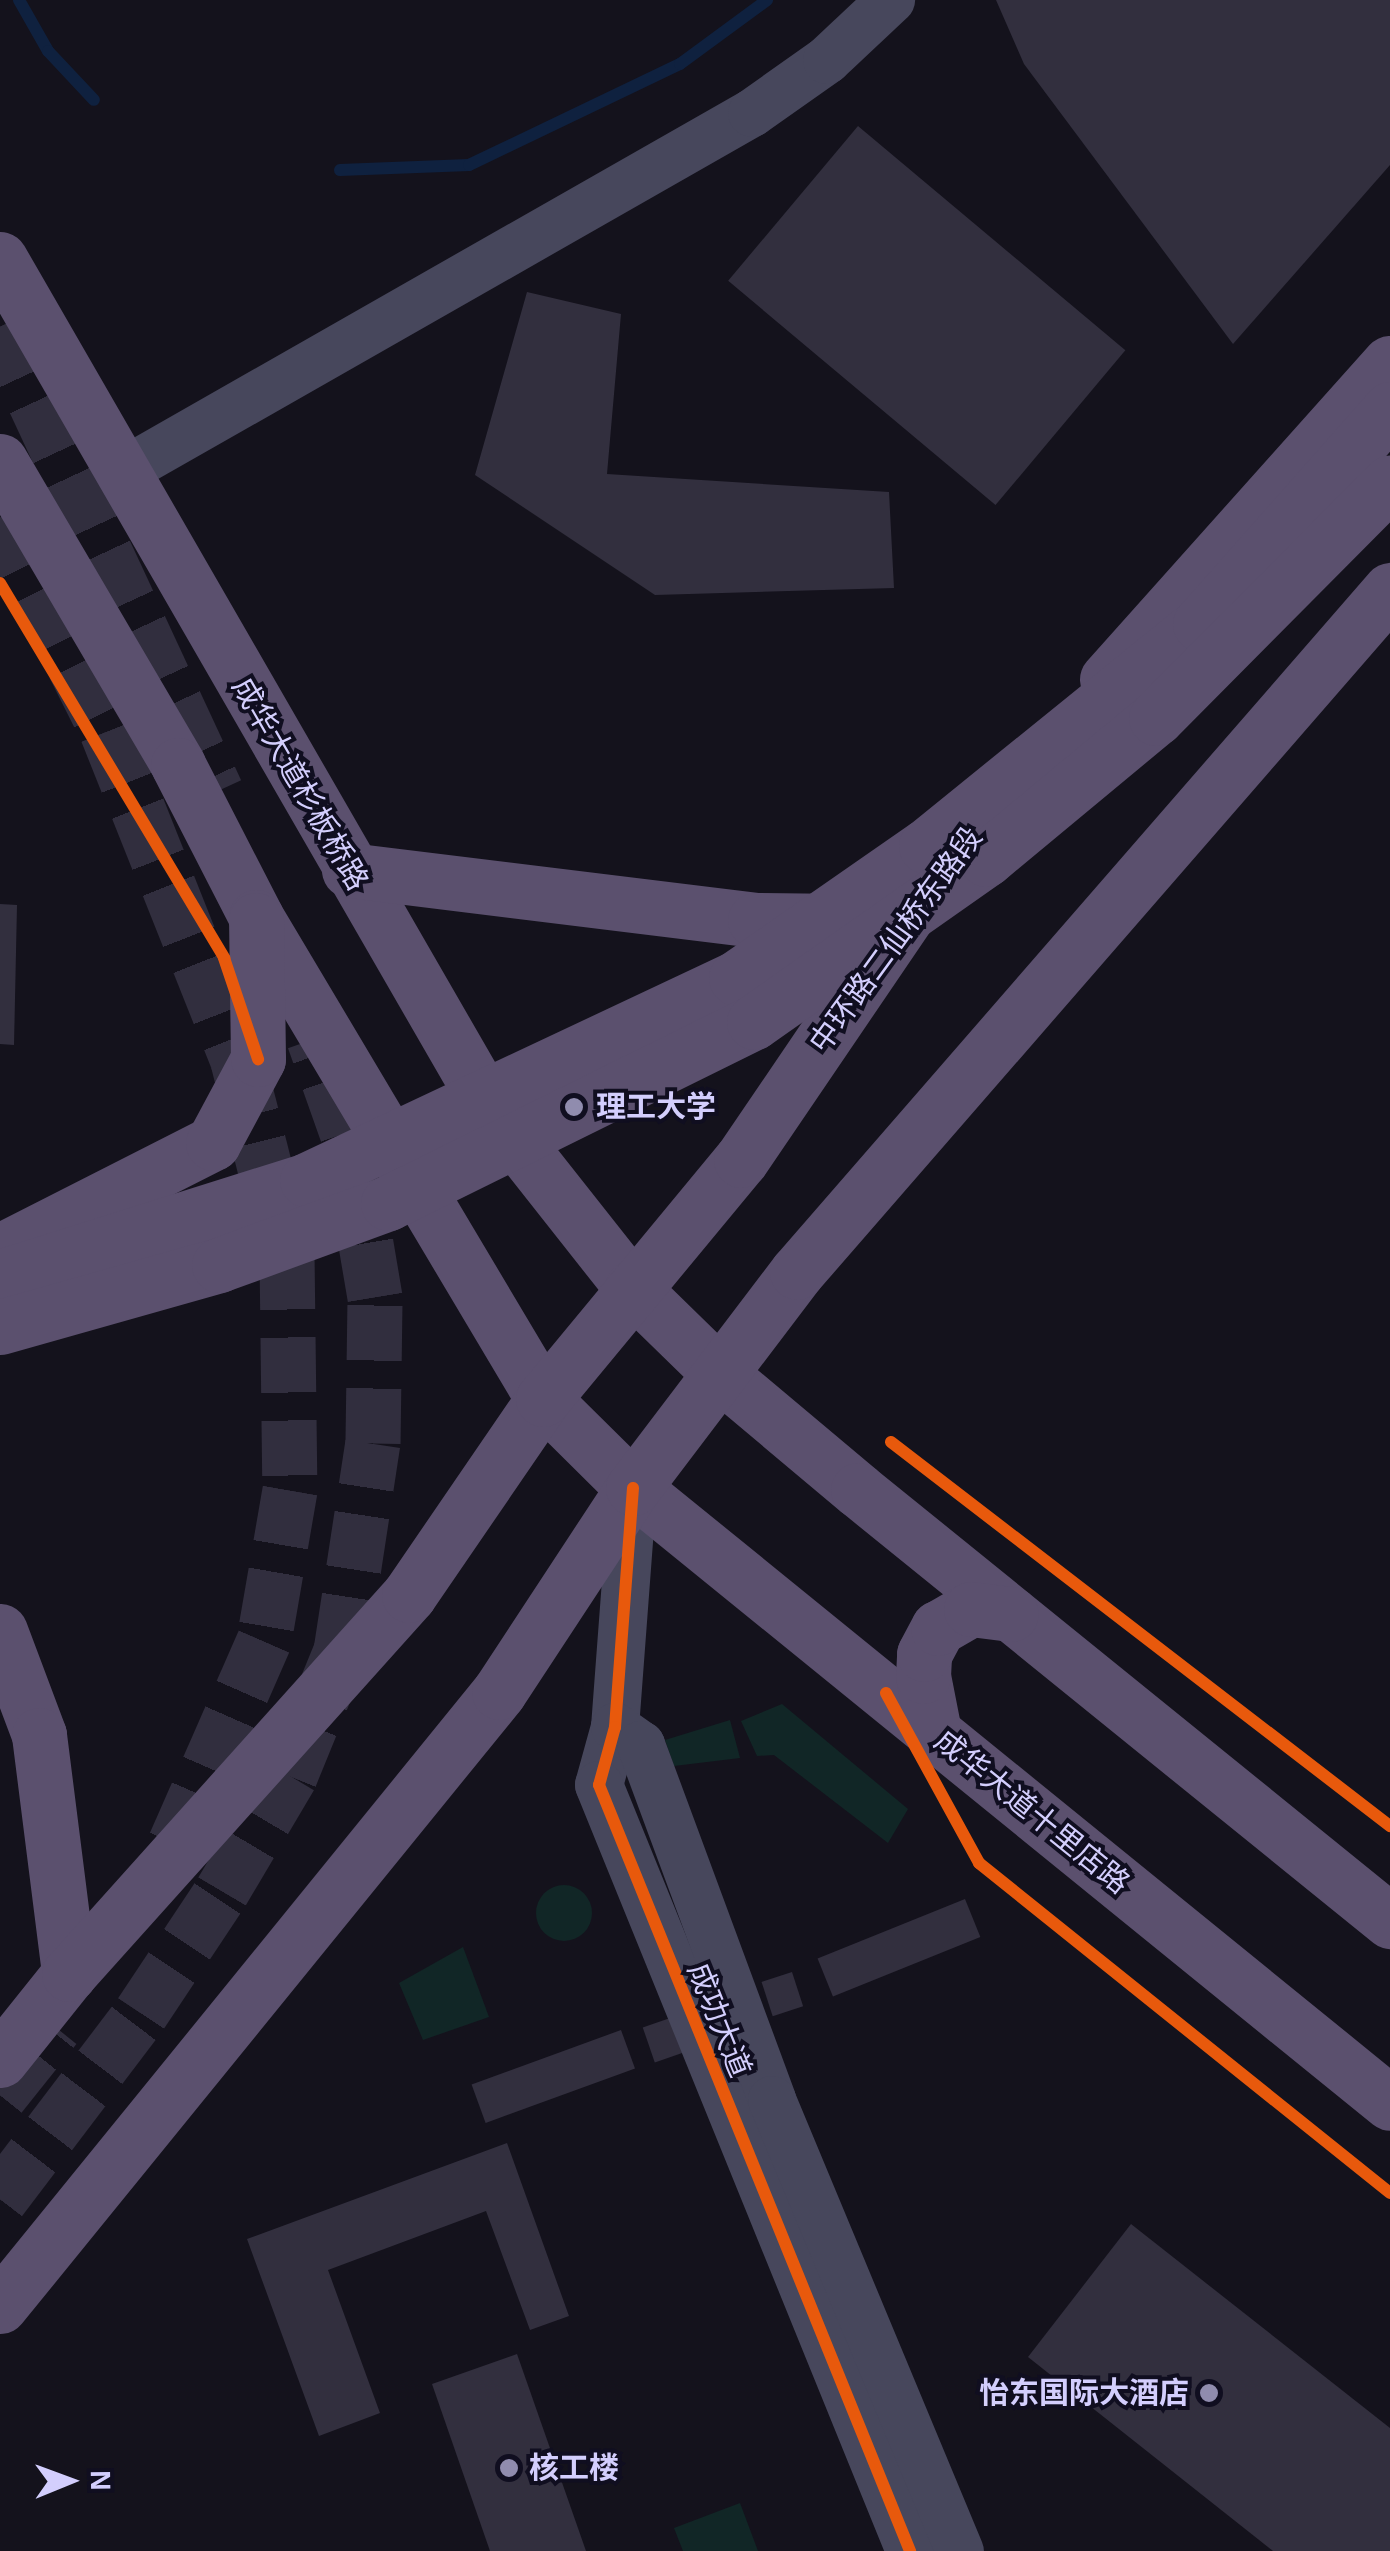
<!DOCTYPE html>
<html>
<head>
<meta charset="utf-8">
<style>
  body { margin:0 }
  #map { position:relative; width:1390px; height:2551px; overflow:hidden; background:#14121c; font-family:Helvetica,"Noto Sans SC",sans-serif }
  div>[style] { position:absolute }
  .green>* { inset:0; background:#112626 }
  .round { border-radius:50% }
  .stream>* { height:12px; margin:-6px; padding:0 6px; transform-origin:6px; border-radius:6px; background:#0f213f }
  .building>* { inset:0; background:#322f3e; transform-origin:0 0 }
  .major-tunnel>* { height:55px; margin-top:-27.5px; transform-origin:0; background:repeating-linear-gradient(90deg,#312e3e 0 55px,transparent 0 83px) }
  .minor>* { height:48px; margin:-24px; padding:0 24px; transform-origin:24px; border-radius:24px; background:#47475c }
  .major>* { height:55px; margin:-27.5px; padding:0 27.5px; transform-origin:27.5px; border-radius:27.5px; background:#5b506e }
  .major-bridge>* { height:55px; margin:-27.5px; padding:0 27.5px; transform-origin:27.5px; border-radius:27.5px; background:#5b506e }
  .cycleway>* { height:12px; margin:-6px; padding:0 6px; transform-origin:6px; border-radius:6px; background:#e8590c }
  .dots>* { width:28px; height:28px; translate:-50% -50%; box-sizing:border-box; border:5px solid #100e20; border-radius:50% }
  span { translate:-50% -50%; white-space:nowrap; text-align:center; line-height:1.15; -webkit-text-stroke:8px #100e20; paint-order:stroke }
  .street-label { font-size:30px; color:#d3cefd }
  .poi-label { font-size:30px; color:#d3cefd; font-weight:700 }
  .left { translate:0 -50%; text-align:left }
  .right { translate:-100% -50%; text-align:right }
  .north { position:absolute; left:20px; top:2431px; width:100px; height:100px; -webkit-text-stroke:8px #100e20; paint-order:stroke; rotate:89deg; font-size:28px; font-weight:700; line-height:40px; text-align:center; color:#d3cefd }
  .north::after { content:''; display:block; margin:auto; width:35px; height:45px; background:#d3cefd; clip-path:polygon(50% 0,100% 100%,50% 72%,0 100%) }
</style>
</head>
<body>
<div id="map">
  <div class="green">
    <i style="clip-path:polygon(782px 1704px,908px 1809px,888px 1843px,774px 1755px,757px 1756px,741px 1721px)"></i>
    <i style="clip-path:polygon(730px 1720px,740px 1758px,674px 1766px,665px 1740px)"></i>
    <i class="round" style="left:536px;top:1885px;width:56px;height:56px"></i>
    <i style="clip-path:polygon(463px 1947px,489px 2017px,423px 2040px,399px 1983px)"></i>
    <i style="clip-path:polygon(740px 2503px,758px 2551px,683px 2551px,674px 2528px)"></i>
  </div>
  <div class="stream">
    <i style="left:19px;top:0;width:59px;rotate:60.4deg"></i>
    <i style="left:48px;top:51px;width:67px;rotate:46.8deg"></i>
    <i style="left:340px;top:170px;width:129px;rotate:-2.2deg"></i>
    <i style="left:469px;top:165px;width:234px;rotate:-25.6deg"></i>
    <i style="left:680px;top:64px;width:108px;rotate:-36.3deg"></i>
  </div>
  <div class="building">
    <i style="clip-path:polygon(996px 0,1390px 0,1390px 165px,1233px 344px,1024px 64px)"></i>
    <i style="left:858px;top:126px;width:349px;height:202px;rotate:40deg"></i>
    <i style="clip-path:polygon(527px 292px,621px 314px,607px 474px,889px 492px,894px 588px,655px 595px,475px 475px)"></i>
    <i style="clip-path:polygon(0 904px,17px 905px,14px 1045px,0 1044px)"></i>
    <i style="left:965px;top:1899px;width:41px;height:159px;rotate:68deg"></i>
    <i style="left:792px;top:1972px;width:36px;height:32px;rotate:72deg"></i>
    <i style="left:673px;top:2017px;width:37px;height:32px;rotate:71deg"></i>
    <i style="left:621px;top:2030px;width:41px;height:159px;rotate:70deg"></i>
    <i style="clip-path:polygon(507px 2143px,569px 2316px,530px 2330px,486px 2211px,328px 2270px,380px 2413px,319px 2436px,247px 2239px)"></i>
    <i style="clip-path:polygon(1131px 2224px,1390px 2428px,1390px 2551px,1273px 2551px,1028px 2357px)"></i>
    <i style="clip-path:polygon(517px 2354px,586px 2551px,490px 2551px,432px 2384px)"></i>
  </div>
  <div class="major-tunnel">
    <i style="left:0;top:326px;width:513px;rotate:65.08deg"></i>
    <i style="left:0;top:517px;width:239px;rotate:63.4deg"></i>
    <i style="left:107px;top:731px;width:355px;rotate:68.3deg"></i>
    <i style="left:238px;top:1061px;width:199px;rotate:75.8deg"></i>
    <i style="left:287px;top:1254px;width:236px;rotate:89.3deg"></i>
    <i style="left:290px;top:1490px;width:153px;rotate:99.8deg"></i>
    <i style="left:264px;top:1641px;width:224px;rotate:113.7deg"></i>
    <i style="left:0;top:2095px;width:88px;rotate:-51.4deg"></i>
    <i style="left:0;top:2199px;width:233px;rotate:-52.8deg"></i>
    <i style="left:141px;top:2013px;width:146px;rotate:-56.4deg"></i>
    <i style="left:222px;top:1891px;width:134px;rotate:-59.4deg"></i>
    <i style="left:290px;top:1776px;width:135px;rotate:-67.8deg"></i>
    <i style="left:341px;top:1651px;width:210px;rotate:-81.3deg"></i>
    <i style="left:373px;top:1443px;width:146px;rotate:-89.2deg"></i>
    <i style="left:375px;top:1297px;width:167px;rotate:-99.6deg"></i>
    <i style="left:347px;top:1132px;width:99px;rotate:-109.5deg"></i>
  </div>
  <div class="minor">
    <i style="left:122px;top:472px;width:725px;rotate:-29.68deg"></i>
    <i style="left:752px;top:113px;width:92px;rotate:-35.2deg"></i>
    <i style="left:827px;top:60px;width:88px;rotate:-43.2deg"></i>
    <i style="left:633px;top:1488px;width:240px;rotate:94.3deg"></i>
    <i style="left:615px;top:1727px;width:60px;rotate:105.4deg"></i>
    <i style="left:599px;top:1785px;width:827px;rotate:67.9deg"></i>
    <i style="left:615px;top:1727px;width:32px;rotate:35deg"></i>
    <i style="left:641px;top:1745px;width:378px;rotate:69.7deg"></i>
    <i style="left:772px;top:2100px;width:489px;rotate:67.4deg"></i>
  </div>
  <div class="major">
    <i style="left:0;top:259px;width:979px;rotate:60.03deg"></i>
    <i style="left:489px;top:1107px;width:231px;rotate:51.7deg"></i>
    <i style="left:632px;top:1288px;width:124px;rotate:44.3deg"></i>
    <i style="left:721px;top:1375px;width:179px;rotate:40deg"></i>
    <i style="left:858px;top:1490px;width:685px;rotate:39.01deg"></i>
    <i style="left:0;top:461px;width:352px;rotate:59.6deg"></i>
    <i style="left:178px;top:765px;width:171px;rotate:62.8deg"></i>
    <i style="left:256px;top:917px;width:561px;rotate:59.23deg"></i>
    <i style="left:543px;top:1399px;width:127px;rotate:44.7deg"></i>
    <i style="left:633px;top:1488px;width:975px;rotate:39.09deg"></i>
    <i style="left:1107px;top:679px;width:424px;rotate:-48.2deg"></i>
    <i style="left:349px;top:870px;width:409px;rotate:7deg"></i>
    <i style="left:755px;top:920px;width:91px;rotate:0.6deg"></i>
    <i style="left:0;top:1251px;width:239px;rotate:-26.9deg"></i>
    <i style="left:213px;top:1143px;width:95px;rotate:-61.8deg"></i>
    <i style="left:258px;top:1059px;width:139px;rotate:-90.8deg"></i>
    <i style="left:0;top:1631px;width:111px;rotate:69.4deg"></i>
    <i style="left:39px;top:1735px;width:241px;rotate:82.8deg"></i>
    <i style="left:934px;top:1732px;width:57px;rotate:-101.1deg"></i>
    <i style="left:923px;top:1676px;width:22px;rotate:-87deg"></i>
    <i style="left:924px;top:1654px;width:30px;rotate:-62deg"></i>
    <i style="left:938px;top:1628px;width:38px;rotate:-30deg"></i>
    <i style="left:971px;top:1609px;width:40px;rotate:7.1deg"></i>
    <i style="left:0;top:2060px;width:110px;rotate:-51.3deg"></i>
    <i style="left:69px;top:1974px;width:509px;rotate:-48.1deg"></i>
    <i style="left:409px;top:1595px;width:237px;rotate:-55.6deg"></i>
    <i style="left:543px;top:1399px;width:310px;rotate:-50.4deg"></i>
    <i style="left:741px;top:1160px;width:295px;rotate:-55.8deg"></i>
    <i style="left:0;top:2306px;width:791px;rotate:-50.9deg"></i>
    <i style="left:499px;top:1692px;width:244px;rotate:-56.7deg"></i>
    <i style="left:633px;top:1488px;width:271px;rotate:-52.8deg"></i>
    <i style="left:797px;top:1272px;width:904px;rotate:-48.99deg"></i>
  </div>
  <div class="major-bridge">
    <i style="left:0;top:1277px;width:322px;rotate:-17.5deg"></i>
    <i style="left:307px;top:1180px;width:474px;rotate:-25.2deg"></i>
    <i style="left:736px;top:978px;width:231px;rotate:-34.8deg"></i>
    <i style="left:926px;top:846px;width:353px;rotate:-39deg"></i>
    <i style="left:1200px;top:624px;width:287px;rotate:-48.5deg"></i>
    <i style="left:0;top:1327px;width:228px;rotate:-15.8deg"></i>
    <i style="left:219px;top:1265px;width:180px;rotate:-20.1deg"></i>
    <i style="left:388px;top:1203px;width:408px;rotate:-26.3deg"></i>
    <i style="left:754px;top:1022px;width:284px;rotate:-35.1deg"></i>
    <i style="left:986px;top:859px;width:221px;rotate:-39.7deg"></i>
    <i style="left:1156px;top:718px;width:332px;rotate:-45.2deg"></i>
  </div>
  <div class="cycleway">
    <i style="left:0;top:583px;width:437px;rotate:59.1deg"></i>
    <i style="left:224px;top:958px;width:107px;rotate:71.4deg"></i>
    <i style="left:891px;top:1442px;width:630px;rotate:37.58deg"></i>
    <i style="left:633px;top:1488px;width:240px;rotate:94.3deg"></i>
    <i style="left:615px;top:1727px;width:60px;rotate:105.4deg"></i>
    <i style="left:599px;top:1785px;width:827px;rotate:67.9deg"></i>
    <i style="left:886px;top:1693px;width:194px;rotate:61.3deg"></i>
    <i style="left:979px;top:1863px;width:527px;rotate:38.76deg"></i>
  </div>
  <div class="dots">
    <i style="left:574px;top:1107px;background:#908cae"></i>
    <i style="left:1209px;top:2393px;background:#908cae"></i>
    <i style="left:509px;top:2468px;background:#908cae"></i>
  </div>
  <div class="street-label">
    <span style="left:300px;top:784px;rotate:60deg">成华大道杉板桥路</span>
    <span style="left:896px;top:940px;rotate:-54deg">中环路二仙桥东路段</span>
    <span style="left:1032px;top:1812px;rotate:39deg">成华大道十里店路</span>
    <span style="left:719px;top:2020px;rotate:68deg">成功大道</span>
  </div>
  <div class="poi-label">
    <span class="left" style="left:596px;top:1107px">理工大学</span>
    <span class="right" style="left:1189px;top:2393px">怡东国际大酒店</span>
    <span class="left" style="left:529px;top:2468px">核工楼</span>
  </div>
  <div class="north">N</div>
</div>
</body>
</html>
